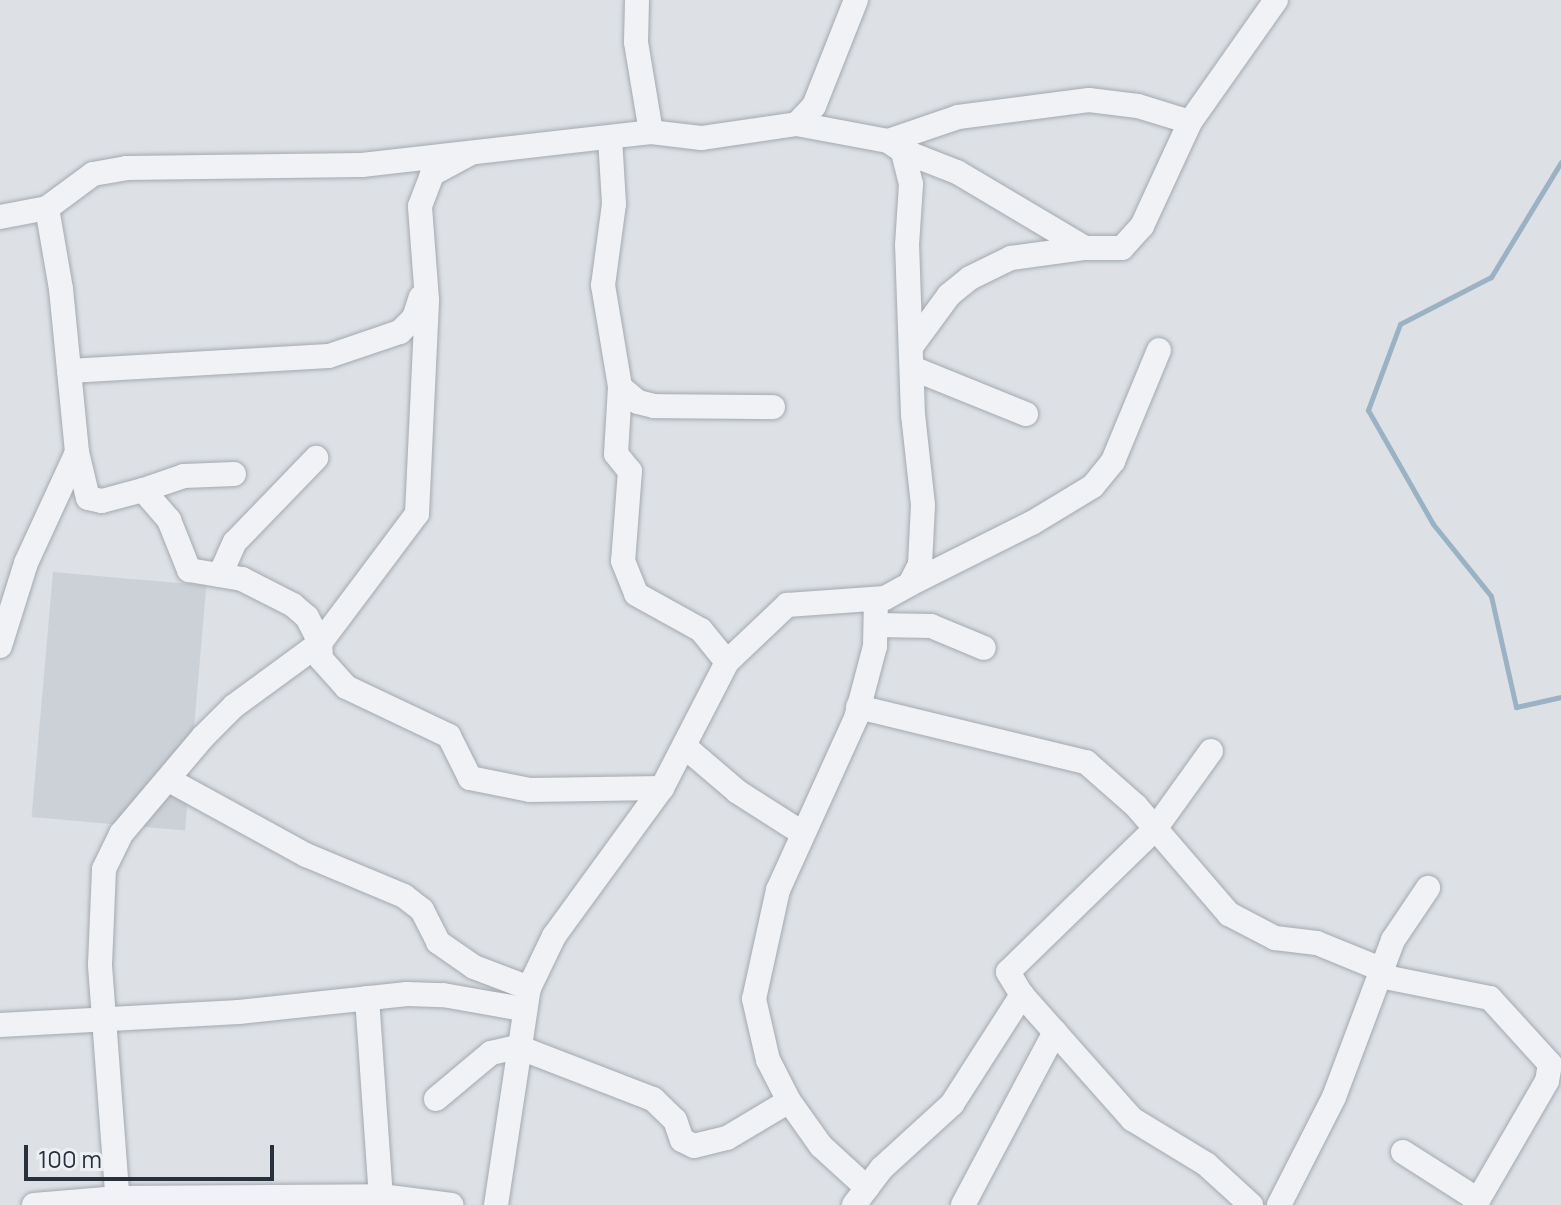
<!DOCTYPE html>
<html>
<head>
<meta charset="utf-8">
<style>
  body { margin:0 }
  #map { position:relative; width:1561px; height:1205px; overflow:hidden; background:#dde1e6; font-family:Manrope,sans-serif }
  div>[style] { position:absolute }
  .built>* { inset:0; background:#ccd1d7; transform-origin:0 0 }
  .stream>* { height:5px; margin:-2.5px; padding:0 2.5px; transform-origin:2.5px; border-radius:2.5px; background:#9bb2c4 }
  .roads { filter:drop-shadow(0 0 2px #a3a9af) drop-shadow(0 0 2px #a3a9af) }
  .minor>* { height:24px; margin:-12px; padding:0 12px; transform-origin:12px; border-radius:12px; background:#f0f2f5 }
  span { translate:-50% -50%; white-space:nowrap; text-align:center; line-height:1.15; -webkit-text-stroke:8px #ecf0f4; paint-order:stroke }
  .scale { position:absolute; left:24px; top:1145px; width:250px; height:36px; box-sizing:border-box; border:4px solid #28313b; border-top:0; padding-left:10px; font-size:24px; line-height:28px; white-space:nowrap; color:#28313b; -webkit-text-stroke:6px #ecf0f4; paint-order:stroke }
</style>
</head>
<body>
<div id="map">
  <div class="built">
    <i style="left:53px;top:572px;width:154px;height:246px;rotate:5deg"></i>
  </div>
  <div class="stream">
    <i style="left:1561px;top:162px;width:135px;rotate:121.3deg"></i>
    <i style="left:1491px;top:277px;width:102px;rotate:152.7deg"></i>
    <i style="left:1400px;top:324px;width:92px;rotate:110.4deg"></i>
    <i style="left:1368px;top:410px;width:131px;rotate:60.3deg"></i>
    <i style="left:1433px;top:524px;width:92px;rotate:51.1deg"></i>
    <i style="left:1491px;top:596px;width:114px;rotate:77.3deg"></i>
    <i style="left:1516px;top:707px;width:46px;rotate:-12.5deg"></i>
  </div>
  <div class="roads">
    <div class="minor">
      <i style="left:797px;top:124px;width:25px;rotate:-47deg"></i>
      <i style="left:814px;top:106px;width:114px;rotate:-68.4deg"></i>
      <i style="left:610px;top:138px;width:66px;rotate:86.5deg"></i>
      <i style="left:614px;top:204px;width:82px;rotate:97.7deg"></i>
      <i style="left:603px;top:285px;width:103px;rotate:80.5deg"></i>
      <i style="left:620px;top:387px;width:67px;rotate:93.4deg"></i>
      <i style="left:616px;top:454px;width:22px;rotate:51deg"></i>
      <i style="left:630px;top:471px;width:90px;rotate:94.4deg"></i>
      <i style="left:623px;top:561px;width:35px;rotate:68deg"></i>
      <i style="left:636px;top:594px;width:74px;rotate:29deg"></i>
      <i style="left:701px;top:630px;width:41px;rotate:50.9deg"></i>
      <i style="left:888px;top:141px;width:74px;rotate:-18.9deg"></i>
      <i style="left:958px;top:117px;width:132px;rotate:-7.4deg"></i>
      <i style="left:1089px;top:100px;width:49px;rotate:7deg"></i>
      <i style="left:1138px;top:106px;width:54px;rotate:17.1deg"></i>
      <i style="left:903px;top:151px;width:58px;rotate:21.3deg"></i>
      <i style="left:957px;top:172px;width:149px;rotate:30.7deg"></i>
      <i style="left:1085px;top:248px;width:37px"></i>
      <i style="left:1122px;top:248px;width:30px;rotate:-48deg"></i>
      <i style="left:1142px;top:226px;width:115px;rotate:-65.2deg"></i>
      <i style="left:1190px;top:122px;width:149px;rotate:-54.8deg"></i>
      <i style="left:0;top:217px;width:48px;rotate:-10.8deg"></i>
      <i style="left:47px;top:208px;width:57px;rotate:-36.5deg"></i>
      <i style="left:93px;top:174px;width:34px;rotate:-10deg"></i>
      <i style="left:126px;top:168px;width:236px;rotate:-0.7deg"></i>
      <i style="left:362px;top:165px;width:291px;rotate:-6.5deg"></i>
      <i style="left:911px;top:347px;width:64px;rotate:-53.8deg"></i>
      <i style="left:949px;top:295px;width:27px;rotate:-39deg"></i>
      <i style="left:970px;top:278px;width:46px;rotate:-26deg"></i>
      <i style="left:1011px;top:258px;width:75px;rotate:-7.7deg"></i>
      <i style="left:912px;top:368px;width:123px;rotate:22deg"></i>
      <i style="left:69px;top:371px;width:260px;rotate:-3.3deg"></i>
      <i style="left:329px;top:356px;width:75px;rotate:-18.7deg"></i>
      <i style="left:400px;top:332px;width:20px;rotate:-45deg"></i>
      <i style="left:414px;top:318px;width:22px;rotate:-72deg"></i>
      <i style="left:620px;top:387px;width:23px;rotate:40deg"></i>
      <i style="left:638px;top:402px;width:16px;rotate:14deg"></i>
      <i style="left:654px;top:406px;width:119px;rotate:0.5deg"></i>
      <i style="left:77px;top:452px;width:47px;rotate:76.6deg"></i>
      <i style="left:88px;top:498px;width:14px;rotate:12deg"></i>
      <i style="left:102px;top:501px;width:42px;rotate:-15deg"></i>
      <i style="left:143px;top:490px;width:40px;rotate:49deg"></i>
      <i style="left:169px;top:520px;width:54px;rotate:68.2deg"></i>
      <i style="left:189px;top:570px;width:54px;rotate:9.6deg"></i>
      <i style="left:242px;top:579px;width:57px;rotate:27deg"></i>
      <i style="left:293px;top:605px;width:18px;rotate:41deg"></i>
      <i style="left:307px;top:617px;width:29px;rotate:63deg"></i>
      <i style="left:320px;top:643px;width:16px;rotate:86deg"></i>
      <i style="left:321px;top:659px;width:38px;rotate:48deg"></i>
      <i style="left:346px;top:687px;width:114px;rotate:25.4deg"></i>
      <i style="left:449px;top:736px;width:47px;rotate:63.4deg"></i>
      <i style="left:470px;top:778px;width:61px;rotate:11.3deg"></i>
      <i style="left:530px;top:790px;width:132px;rotate:-0.9deg"></i>
      <i style="left:143px;top:490px;width:43px;rotate:-18.9deg"></i>
      <i style="left:184px;top:476px;width:50px;rotate:-2.3deg"></i>
      <i style="left:220px;top:575px;width:36px;rotate:-66deg"></i>
      <i style="left:235px;top:542px;width:117px;rotate:-46deg"></i>
      <i style="left:910px;top:584px;width:136px;rotate:-26.6deg"></i>
      <i style="left:1032px;top:523px;width:71px;rotate:-31.2deg"></i>
      <i style="left:1093px;top:486px;width:32px;rotate:-51deg"></i>
      <i style="left:1113px;top:461px;width:120px;rotate:-67.5deg"></i>
      <i style="left:877px;top:625px;width:54px;rotate:1.1deg"></i>
      <i style="left:931px;top:626px;width:57px;rotate:22.5deg"></i>
      <i style="left:0;top:646px;width:87px;rotate:-72.6deg"></i>
      <i style="left:26px;top:563px;width:122px;rotate:-65.3deg"></i>
      <i style="left:77px;top:452px;width:164px;rotate:-95.6deg"></i>
      <i style="left:61px;top:289px;width:82px;rotate:-99.8deg"></i>
      <i style="left:858px;top:707px;width:235px;rotate:13.6deg"></i>
      <i style="left:1086px;top:762px;width:67px;rotate:41.3deg"></i>
      <i style="left:1136px;top:806px;width:143px;rotate:49.3deg"></i>
      <i style="left:1229px;top:914px;width:52px;rotate:27.6deg"></i>
      <i style="left:1275px;top:938px;width:42px;rotate:6.8deg"></i>
      <i style="left:1317px;top:943px;width:71px;rotate:22.2deg"></i>
      <i style="left:684px;top:746px;width:71px;rotate:40.4deg"></i>
      <i style="left:738px;top:792px;width:76px;rotate:32.6deg"></i>
      <i style="left:1211px;top:751px;width:96px;rotate:125.7deg"></i>
      <i style="left:1155px;top:829px;width:205px;rotate:135.8deg"></i>
      <i style="left:1008px;top:972px;width:27px;rotate:59deg"></i>
      <i style="left:1022px;top:995px;width:166px;rotate:48.4deg"></i>
      <i style="left:1132px;top:1119px;width:87px;rotate:31.3deg"></i>
      <i style="left:1206px;top:1164px;width:61px;rotate:42.3deg"></i>
      <i style="left:169px;top:780px;width:156px;rotate:28.7deg"></i>
      <i style="left:306px;top:855px;width:106px;rotate:22.7deg"></i>
      <i style="left:404px;top:896px;width:23px;rotate:38deg"></i>
      <i style="left:422px;top:910px;width:36px;rotate:63deg"></i>
      <i style="left:438px;top:942px;width:44px;rotate:34.8deg"></i>
      <i style="left:474px;top:967px;width:59px;rotate:20.9deg"></i>
      <i style="left:1380px;top:976px;width:112px;rotate:11.3deg"></i>
      <i style="left:1490px;top:998px;width:89px;rotate:47.7deg"></i>
      <i style="left:1550px;top:1064px;width:17px;rotate:100deg"></i>
      <i style="left:1547px;top:1081px;width:143px;rotate:120.1deg"></i>
      <i style="left:367px;top:998px;width:198px;rotate:86deg"></i>
      <i style="left:0;top:1025px;width:239px;rotate:-3.1deg"></i>
      <i style="left:239px;top:1012px;width:169px;rotate:-6.1deg"></i>
      <i style="left:407px;top:994px;width:36px;rotate:2deg"></i>
      <i style="left:443px;top:995px;width:80px;rotate:10deg"></i>
      <i style="left:436px;top:1099px;width:72px;rotate:-39.9deg"></i>
      <i style="left:491px;top:1053px;width:28px;rotate:-13deg"></i>
      <i style="left:518px;top:1047px;width:145px;rotate:21.1deg"></i>
      <i style="left:653px;top:1099px;width:30px;rotate:44deg"></i>
      <i style="left:675px;top:1120px;width:21px;rotate:71deg"></i>
      <i style="left:682px;top:1140px;width:13px;rotate:27deg"></i>
      <i style="left:694px;top:1146px;width:34px;rotate:-14deg"></i>
      <i style="left:727px;top:1138px;width:72px;rotate:-30.8deg"></i>
      <i style="left:1403px;top:1152px;width:89px;rotate:32.6deg"></i>
      <i style="left:867px;top:1188px;width:62px;rotate:-137.6deg"></i>
      <i style="left:821px;top:1146px;width:55px;rotate:-125.4deg"></i>
      <i style="left:789px;top:1101px;width:46px;rotate:-117.1deg"></i>
      <i style="left:768px;top:1060px;width:63px;rotate:-102.9deg"></i>
      <i style="left:754px;top:999px;width:112px;rotate:-77.6deg"></i>
      <i style="left:778px;top:890px;width:189px;rotate:-65.6deg"></i>
      <i style="left:856px;top:718px;width:74px;rotate:-75.2deg"></i>
      <i style="left:875px;top:646px;width:46px;rotate:-88.8deg"></i>
      <i style="left:34px;top:1205px;width:84px;rotate:-4.8deg"></i>
      <i style="left:118px;top:1198px;width:263px;rotate:-0.4deg"></i>
      <i style="left:381px;top:1196px;width:71px;rotate:7.3deg"></i>
      <i style="left:118px;top:1205px;width:241px;rotate:-94.3deg"></i>
      <i style="left:100px;top:965px;width:96px;rotate:-87.6deg"></i>
      <i style="left:104px;top:869px;width:39px;rotate:-64deg"></i>
      <i style="left:121px;top:834px;width:127px;rotate:-49.8deg"></i>
      <i style="left:203px;top:737px;width:44px;rotate:-45deg"></i>
      <i style="left:234px;top:706px;width:107px;rotate:-36.2deg"></i>
      <i style="left:320px;top:643px;width:161px;rotate:-53.1deg"></i>
      <i style="left:417px;top:514px;width:214px;rotate:-87.3deg"></i>
      <i style="left:427px;top:300px;width:94px;rotate:-94.3deg"></i>
      <i style="left:420px;top:206px;width:34px;rotate:-69deg"></i>
      <i style="left:432px;top:174px;width:44px;rotate:-28.3deg"></i>
      <i style="left:496px;top:1205px;width:219px;rotate:-81.4deg"></i>
      <i style="left:529px;top:988px;width:58px;rotate:-64.3deg"></i>
      <i style="left:554px;top:936px;width:183px;rotate:-53.9deg"></i>
      <i style="left:662px;top:788px;width:142px;rotate:-62.7deg"></i>
      <i style="left:727px;top:662px;width:83px;rotate:-43.5deg"></i>
      <i style="left:787px;top:605px;width:98px;rotate:-4.1deg"></i>
      <i style="left:885px;top:598px;width:29px;rotate:-29deg"></i>
      <i style="left:910px;top:584px;width:22px;rotate:-63deg"></i>
      <i style="left:920px;top:564px;width:59px;rotate:-87.1deg"></i>
      <i style="left:923px;top:505px;width:91px;rotate:-96.3deg"></i>
      <i style="left:913px;top:415px;width:170px;rotate:-92deg"></i>
      <i style="left:907px;top:245px;width:61px;rotate:-86.2deg"></i>
      <i style="left:911px;top:184px;width:34px;rotate:-104deg"></i>
      <i style="left:903px;top:151px;width:18px;rotate:-146deg"></i>
      <i style="left:888px;top:141px;width:93px;rotate:-169.4deg"></i>
      <i style="left:797px;top:124px;width:97px;rotate:171.7deg"></i>
      <i style="left:701px;top:138px;width:50px;rotate:-173.2deg"></i>
      <i style="left:651px;top:132px;width:91px;rotate:-99.5deg"></i>
      <i style="left:636px;top:42px;width:42px;rotate:-88.6deg"></i>
      <i style="left:854px;top:1205px;width:46px;rotate:-52.9deg"></i>
      <i style="left:882px;top:1168px;width:95px;rotate:-42.4deg"></i>
      <i style="left:952px;top:1104px;width:130px;rotate:-57.3deg"></i>
      <i style="left:963px;top:1205px;width:196px;rotate:-62deg"></i>
      <i style="left:1279px;top:1205px;width:121px;rotate:-63deg"></i>
      <i style="left:1334px;top:1097px;width:168px;rotate:-69.4deg"></i>
      <i style="left:1393px;top:940px;width:63px;rotate:-56.1deg"></i>
    </div>
  </div>
  <div class="scale">100 m</div>
</div>
</body>
</html>
